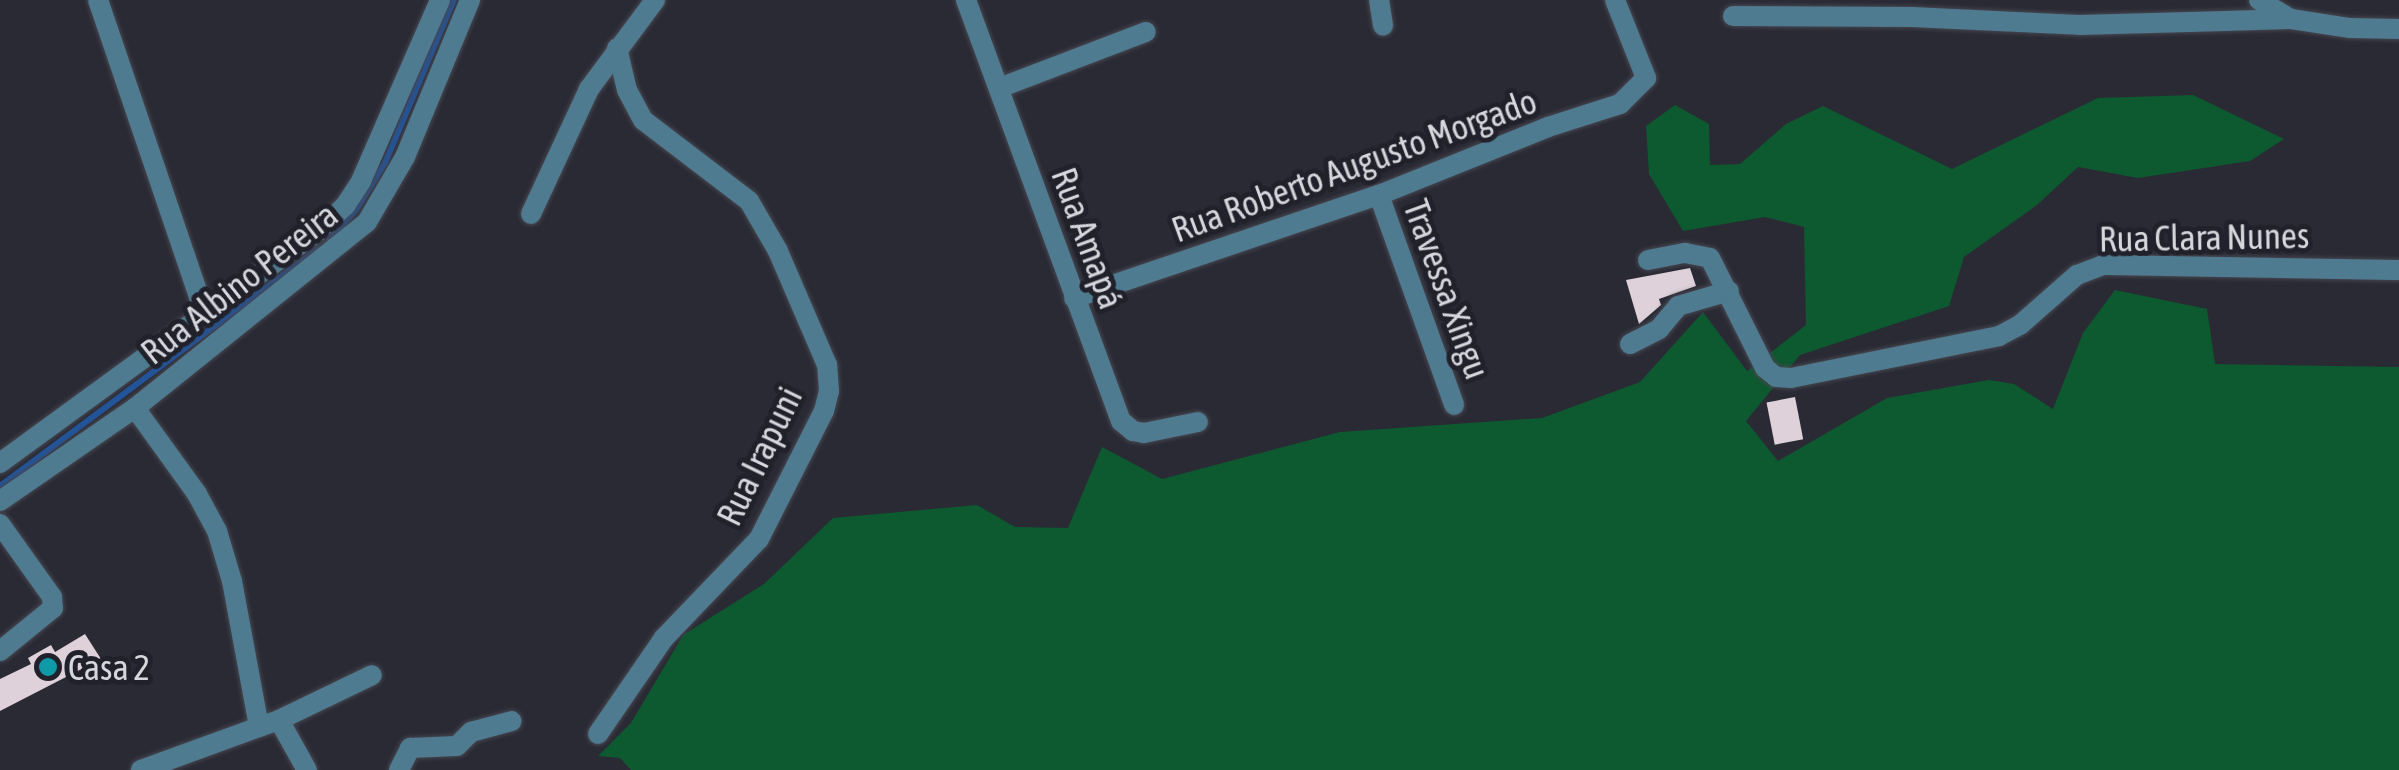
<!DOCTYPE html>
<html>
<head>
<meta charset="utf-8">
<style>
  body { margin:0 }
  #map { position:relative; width:2399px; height:770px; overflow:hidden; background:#2a2a35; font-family:"Asap Condensed",sans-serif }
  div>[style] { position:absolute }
  .green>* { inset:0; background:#0d5930 }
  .stream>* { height:6px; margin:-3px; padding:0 3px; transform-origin:3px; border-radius:3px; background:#22559c }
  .building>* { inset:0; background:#ded1d9; transform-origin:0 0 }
  .roads { filter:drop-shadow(0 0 2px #464650) drop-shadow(0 0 2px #464650) }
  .minor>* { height:20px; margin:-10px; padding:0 10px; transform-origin:10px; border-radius:10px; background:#4f7b90 }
  .dots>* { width:28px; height:28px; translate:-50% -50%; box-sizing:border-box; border:5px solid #21212b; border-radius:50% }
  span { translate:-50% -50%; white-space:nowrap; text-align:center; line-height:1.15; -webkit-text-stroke:10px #21212b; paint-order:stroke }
  .street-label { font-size:35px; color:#d6d6dd }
  .poi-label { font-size:35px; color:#d6d6dd }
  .left { translate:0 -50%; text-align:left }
</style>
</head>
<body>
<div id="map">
  <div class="green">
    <i style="clip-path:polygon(2193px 95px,2284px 139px,2250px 161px,2138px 178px,2078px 167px,2037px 205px,1964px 257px,1949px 306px,1800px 355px,1746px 421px,1778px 461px,1887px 398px,1989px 380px,2014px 384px,2053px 409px,2083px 333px,2115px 290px,2207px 309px,2215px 364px,2399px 367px,2399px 770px,631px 770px,620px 758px,598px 756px,631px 723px,683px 635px,764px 584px,833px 518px,977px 505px,1015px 527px,1068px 528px,1102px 447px,1162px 479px,1340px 432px,1542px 418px,1640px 382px,1703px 312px,1747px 371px,1806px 325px,1804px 227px,1765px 217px,1683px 231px,1649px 174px,1646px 126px,1675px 105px,1709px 124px,1710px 165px,1740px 164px,1786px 124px,1823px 106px,1952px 169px,2098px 98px)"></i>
  </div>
  <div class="stream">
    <i style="left:329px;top:240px;width:40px;rotate:-48deg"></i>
    <i style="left:356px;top:210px;width:55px;rotate:-58.3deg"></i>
    <i style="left:385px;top:163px;width:177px;rotate:-67.1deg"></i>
    <i style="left:0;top:486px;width:398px;rotate:-36.7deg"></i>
  </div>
  <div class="building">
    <i style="clip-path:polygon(1690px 268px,1696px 286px,1659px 299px,1661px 305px,1639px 324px,1626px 280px)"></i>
    <i style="left:1795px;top:397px;width:43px;height:29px;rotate:79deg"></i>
    <i style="clip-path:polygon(85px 634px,101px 659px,0 711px,0 679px,31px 664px,28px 658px,51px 645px,55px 652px)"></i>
  </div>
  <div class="roads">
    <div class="minor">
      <i style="left:98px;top:0;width:332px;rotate:71.2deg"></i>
      <i style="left:966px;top:0;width:449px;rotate:69.8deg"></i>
      <i style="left:1121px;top:421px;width:16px;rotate:40deg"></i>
      <i style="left:1133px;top:431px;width:11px;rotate:10deg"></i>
      <i style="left:1144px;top:433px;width:55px;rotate:-11.5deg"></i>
      <i style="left:1379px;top:0;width:26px;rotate:81deg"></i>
      <i style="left:2259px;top:0;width:37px;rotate:31deg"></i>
      <i style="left:2291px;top:19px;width:60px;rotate:8.7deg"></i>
      <i style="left:2350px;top:28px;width:49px;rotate:1.2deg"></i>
      <i style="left:1733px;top:16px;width:179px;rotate:0.3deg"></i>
      <i style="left:1912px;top:17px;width:167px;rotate:2.7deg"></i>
      <i style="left:2079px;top:25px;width:212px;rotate:-1.6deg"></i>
      <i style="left:999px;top:88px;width:157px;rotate:-20.9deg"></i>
      <i style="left:1379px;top:195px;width:223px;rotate:70.3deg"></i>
      <i style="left:531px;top:214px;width:138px;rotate:-65.1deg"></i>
      <i style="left:589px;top:89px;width:111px;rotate:-53.4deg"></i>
      <i style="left:1648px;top:260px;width:38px;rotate:-11deg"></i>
      <i style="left:1685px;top:253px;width:25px;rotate:11deg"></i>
      <i style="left:1710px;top:258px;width:123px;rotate:63.4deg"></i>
      <i style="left:1765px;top:368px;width:14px;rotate:39deg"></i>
      <i style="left:1776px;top:377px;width:15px;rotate:4deg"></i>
      <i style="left:1791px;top:378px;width:212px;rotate:-11.4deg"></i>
      <i style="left:1999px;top:336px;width:24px;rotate:-28deg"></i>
      <i style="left:2020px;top:325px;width:76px;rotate:-41.3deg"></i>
      <i style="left:2077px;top:275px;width:28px;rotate:-21deg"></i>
      <i style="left:2103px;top:265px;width:296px;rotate:1deg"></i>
      <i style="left:1074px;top:298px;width:322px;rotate:-18.7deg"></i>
      <i style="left:1379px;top:195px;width:182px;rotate:-21.9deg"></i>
      <i style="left:1548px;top:127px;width:76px;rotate:-17.7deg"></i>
      <i style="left:1620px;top:104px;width:37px;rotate:-45deg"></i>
      <i style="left:1646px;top:78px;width:84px;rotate:-111.7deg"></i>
      <i style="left:1630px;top:344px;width:33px;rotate:-27deg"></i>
      <i style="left:1659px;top:329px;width:30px;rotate:-50deg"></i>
      <i style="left:1678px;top:306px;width:53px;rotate:-16.4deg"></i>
      <i style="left:135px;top:408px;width:106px;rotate:54.2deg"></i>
      <i style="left:197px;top:494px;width:42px;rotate:61.6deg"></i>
      <i style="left:217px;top:531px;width:52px;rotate:73.3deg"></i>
      <i style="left:232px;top:581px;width:148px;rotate:79.5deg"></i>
      <i style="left:259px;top:727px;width:21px;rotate:-19deg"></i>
      <i style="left:279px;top:720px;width:57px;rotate:60.8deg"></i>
      <i style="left:0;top:463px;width:394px;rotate:-36.1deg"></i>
      <i style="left:318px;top:231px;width:37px;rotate:-43deg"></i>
      <i style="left:345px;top:206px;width:30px;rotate:-57deg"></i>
      <i style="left:361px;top:181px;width:197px;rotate:-66.4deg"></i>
      <i style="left:0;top:501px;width:164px;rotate:-34.6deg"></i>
      <i style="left:135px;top:408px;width:297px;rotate:-38.7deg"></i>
      <i style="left:367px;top:222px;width:75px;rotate:-59.7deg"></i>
      <i style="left:405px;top:157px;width:170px;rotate:-67.5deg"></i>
      <i style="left:0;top:524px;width:90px;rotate:54.5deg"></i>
      <i style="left:52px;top:597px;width:11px;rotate:85deg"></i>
      <i style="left:53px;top:608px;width:68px;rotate:140.9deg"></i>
      <i style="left:279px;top:720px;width:103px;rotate:-25.8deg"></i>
      <i style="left:598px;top:734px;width:116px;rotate:-55.5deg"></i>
      <i style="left:664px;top:638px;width:137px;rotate:-46.2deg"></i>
      <i style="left:759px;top:539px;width:144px;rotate:-63.1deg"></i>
      <i style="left:824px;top:411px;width:21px;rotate:-76deg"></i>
      <i style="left:829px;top:391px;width:26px;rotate:-94deg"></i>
      <i style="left:827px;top:365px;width:124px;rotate:-113.3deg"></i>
      <i style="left:778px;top:251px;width:58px;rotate:-120.1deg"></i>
      <i style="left:749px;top:201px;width:133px;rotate:-142.6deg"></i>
      <i style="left:643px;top:120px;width:34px;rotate:-118deg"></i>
      <i style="left:627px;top:90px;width:43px;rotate:-103.4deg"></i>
      <i style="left:141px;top:770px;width:126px;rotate:-20deg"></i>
      <i style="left:399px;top:770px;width:25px;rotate:-63deg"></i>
      <i style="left:410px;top:748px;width:47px;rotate:-2.4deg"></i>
      <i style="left:457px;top:746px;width:20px;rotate:-45deg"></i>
      <i style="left:471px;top:732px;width:42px;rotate:-15deg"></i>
    </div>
  </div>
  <div class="dots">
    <i style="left:48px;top:667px;background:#0f9aa8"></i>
  </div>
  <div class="street-label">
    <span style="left:1354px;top:165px;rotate:-20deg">Rua Roberto Augusto Morgado</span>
    <span style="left:2204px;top:237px;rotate:-1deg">Rua Clara Nunes</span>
    <span style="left:1088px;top:238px;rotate:70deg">Rua Amapá</span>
    <span style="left:239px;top:283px;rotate:-38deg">Rua Albino Pereira</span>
    <span style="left:1447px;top:289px;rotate:70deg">Travessa Xingu</span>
    <span style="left:759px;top:456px;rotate:-64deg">Rua Irapuni</span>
  </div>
  <div class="poi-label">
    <span class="left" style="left:68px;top:667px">Casa 2</span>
  </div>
</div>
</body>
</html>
